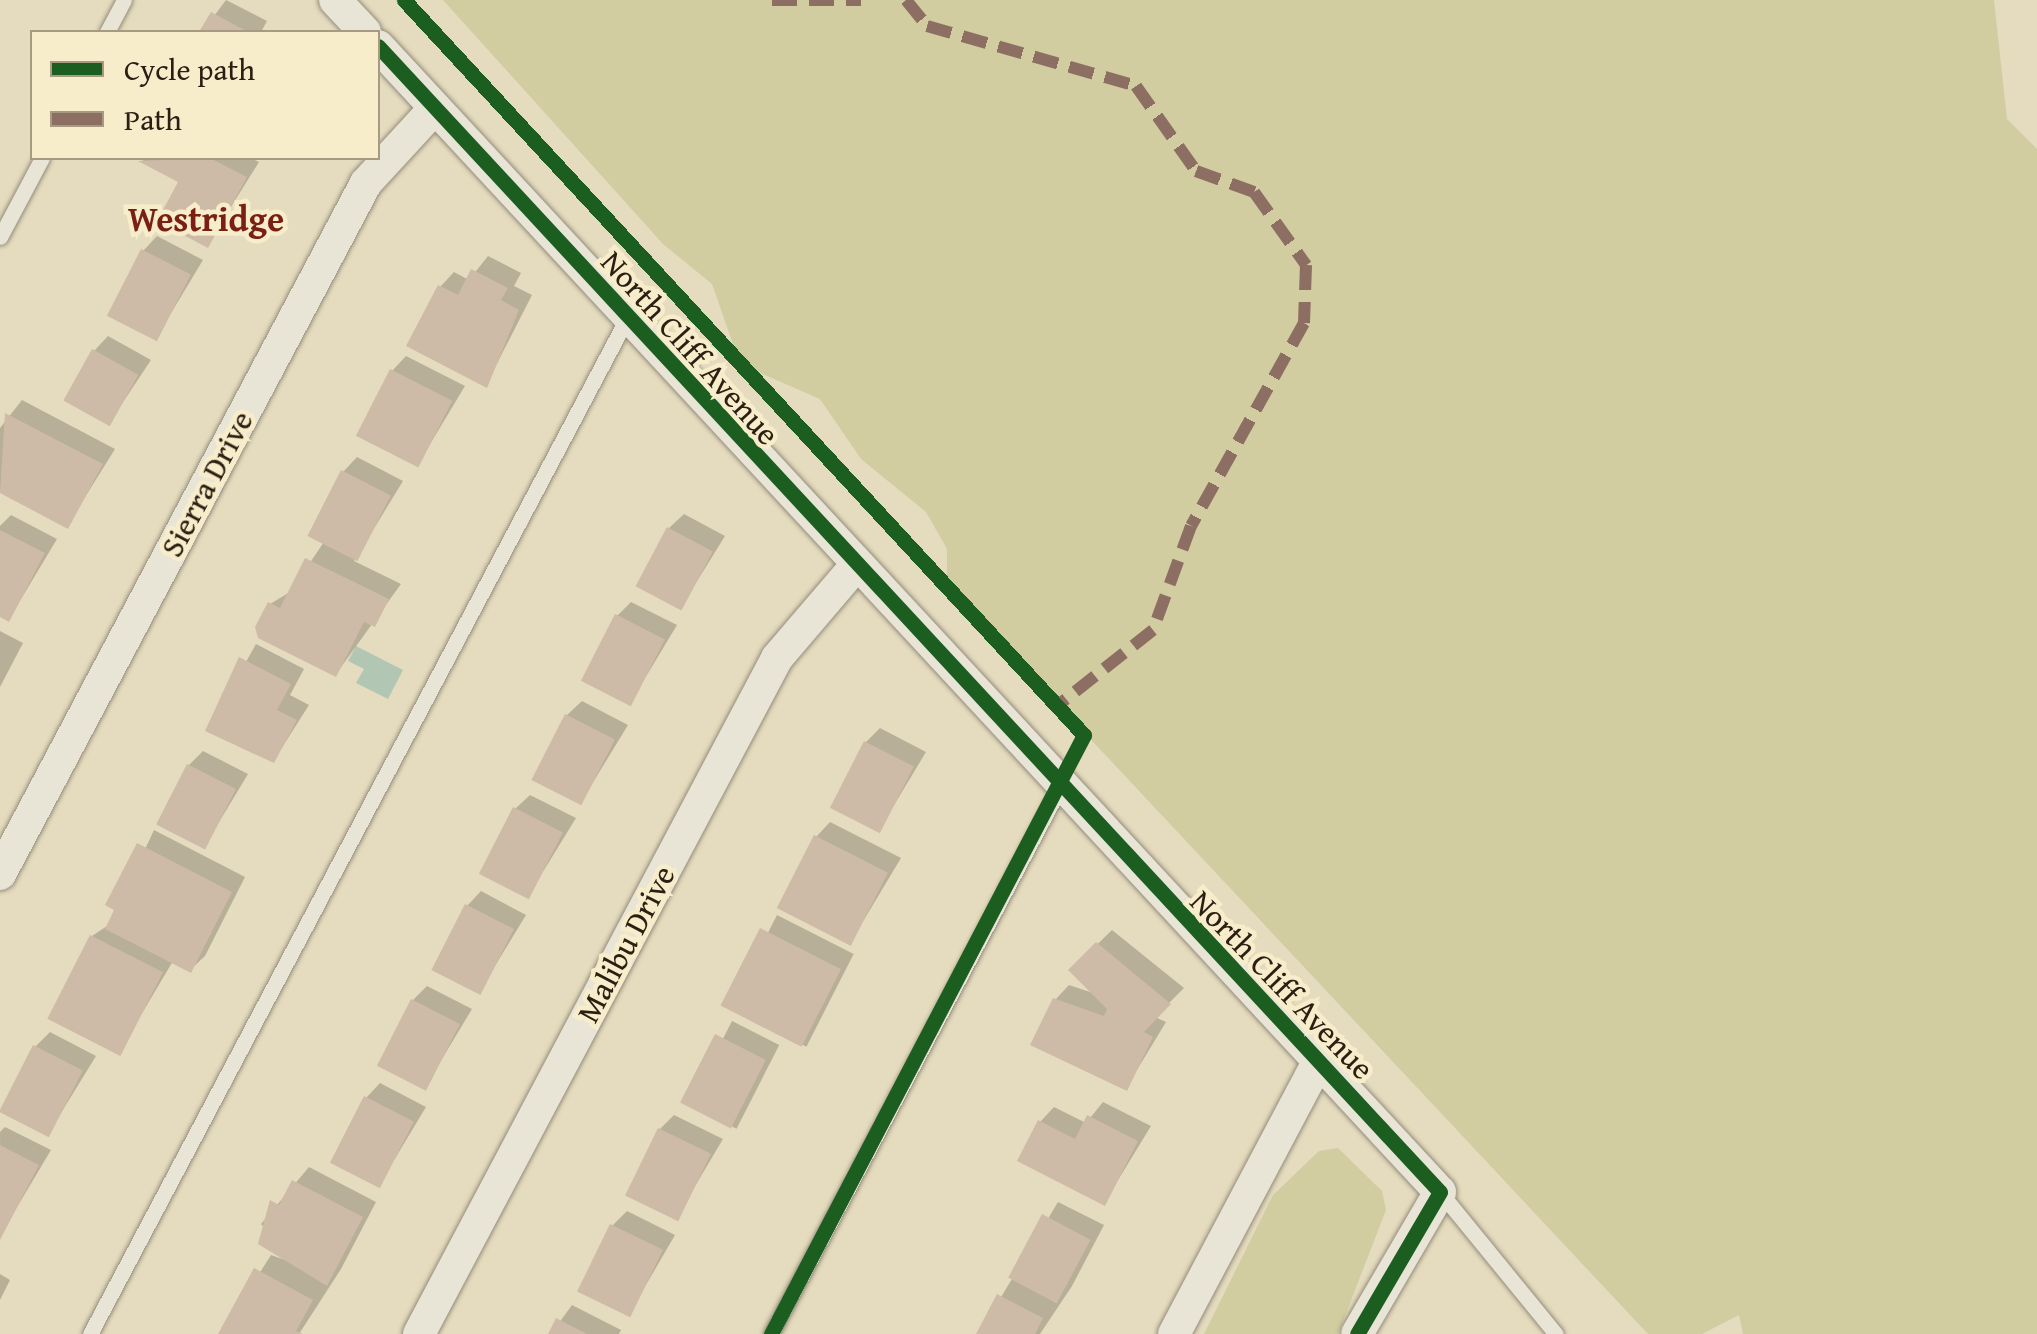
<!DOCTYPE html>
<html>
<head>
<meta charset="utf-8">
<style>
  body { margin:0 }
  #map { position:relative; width:2037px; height:1334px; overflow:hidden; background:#e5dbbe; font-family:"Gentium Book Plus",serif }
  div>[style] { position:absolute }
  .green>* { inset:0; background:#d1cda0 }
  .water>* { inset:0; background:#b2c7b3 }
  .shadow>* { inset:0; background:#0003; transform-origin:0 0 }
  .building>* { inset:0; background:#cdbaa7; transform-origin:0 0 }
  .roads { filter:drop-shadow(0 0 2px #948c7b) drop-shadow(0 0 2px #948c7b) }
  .lane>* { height:15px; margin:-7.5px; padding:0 7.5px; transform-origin:7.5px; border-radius:7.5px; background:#e8e4d6 }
  .street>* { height:32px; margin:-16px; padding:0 16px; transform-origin:16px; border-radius:16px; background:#e8e4d6 }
  .quiet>* { height:12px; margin-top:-6px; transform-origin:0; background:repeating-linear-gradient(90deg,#8d6e63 0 25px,transparent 0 37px) }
  .cycleway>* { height:15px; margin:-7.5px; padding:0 7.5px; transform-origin:7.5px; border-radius:7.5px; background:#1b5e20 }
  span { translate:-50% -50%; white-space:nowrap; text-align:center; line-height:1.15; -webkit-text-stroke:9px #f8edcb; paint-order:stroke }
  .street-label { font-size:32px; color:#2a1f12 }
  .neighbourhood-label { font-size:35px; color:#7a1f14; font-weight:700 }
  .legend { position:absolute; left:30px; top:30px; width:350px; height:130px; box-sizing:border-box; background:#f8edcb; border:2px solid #a69b81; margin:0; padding:12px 18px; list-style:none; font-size:30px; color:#2a1f12 }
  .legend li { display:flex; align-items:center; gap:20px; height:50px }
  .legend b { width:50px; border:2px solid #a69b81 }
</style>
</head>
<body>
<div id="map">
  <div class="green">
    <i style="clip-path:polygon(443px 0,1994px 0,2007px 119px,2037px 149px,2037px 1334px,1743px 1334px,1739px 1315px,1702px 1334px,1648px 1334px,947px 586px,947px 549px,926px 512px,861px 459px,820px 399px,740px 364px,712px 284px,663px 244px)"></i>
    <i style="clip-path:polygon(1338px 1148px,1382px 1191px,1386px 1210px,1338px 1334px,1204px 1334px,1273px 1195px,1319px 1151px)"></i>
  </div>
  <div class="water">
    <i style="clip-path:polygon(356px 646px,403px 670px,388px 699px,356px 683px,364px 669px,348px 661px)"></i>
  </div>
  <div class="shadow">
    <i style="clip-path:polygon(226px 0,267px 21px,261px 32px,202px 32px)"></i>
    <i style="clip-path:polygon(251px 158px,259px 162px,207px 245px,182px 181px,142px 160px)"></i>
    <i style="clip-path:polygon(157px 236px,203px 260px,156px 338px,143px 251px)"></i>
    <i style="clip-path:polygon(488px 256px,521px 273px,514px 286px,532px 295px,486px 385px,440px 287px,454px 272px,469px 280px)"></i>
    <i style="clip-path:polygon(108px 336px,151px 360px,109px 423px,94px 351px)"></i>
    <i style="clip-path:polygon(406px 356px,465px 386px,418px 464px,392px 371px)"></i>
    <i style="clip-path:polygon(22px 400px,115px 449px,67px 526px,0 490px,0 428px)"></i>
    <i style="clip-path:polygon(357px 457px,403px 481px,354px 561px,401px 584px,336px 674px,270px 604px,290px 592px,324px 542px,343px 472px)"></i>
    <i style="clip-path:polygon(684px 514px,725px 536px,681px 607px,669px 528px)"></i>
    <i style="clip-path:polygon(11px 515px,57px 539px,9px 619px,0 614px,0 526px)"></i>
    <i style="clip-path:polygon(631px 602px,677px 625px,630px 703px,617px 616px)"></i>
    <i style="clip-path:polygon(0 631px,23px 643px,0 687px)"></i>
    <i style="clip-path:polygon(256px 644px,304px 669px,290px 695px,309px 705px,274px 760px,208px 730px)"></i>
    <i style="clip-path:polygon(582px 701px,628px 725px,581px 802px,567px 715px)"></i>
    <i style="clip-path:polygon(880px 728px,926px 752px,879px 830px,866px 742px)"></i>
    <i style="clip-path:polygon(203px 751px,248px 774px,204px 847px,189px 765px)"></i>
    <i style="clip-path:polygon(530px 795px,576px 818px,528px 896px,515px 809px)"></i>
    <i style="clip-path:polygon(830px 822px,901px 858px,850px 943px,816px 837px)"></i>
    <i style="clip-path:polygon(154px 830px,245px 877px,205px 956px,190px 970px,173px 961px,119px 1052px,92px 936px,110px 924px)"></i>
    <i style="clip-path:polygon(481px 891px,526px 915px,479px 992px,467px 906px)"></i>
    <i style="left:777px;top:915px;width:86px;height:104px;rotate:27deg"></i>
    <i style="clip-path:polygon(1112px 930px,1184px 988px,1155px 1017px,1166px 1022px,1126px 1088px,1055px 1000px,1069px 985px,1096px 994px,1071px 970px)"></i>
    <i style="clip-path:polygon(427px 986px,472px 1009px,425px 1087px,413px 1000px)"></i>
    <i style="left:732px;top:1021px;width:53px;height:94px;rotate:27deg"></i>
    <i style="clip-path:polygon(50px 1032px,96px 1056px,48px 1134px,35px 1047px)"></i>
    <i style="clip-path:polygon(380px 1083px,426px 1107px,379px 1185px,366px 1098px)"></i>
    <i style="clip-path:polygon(1103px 1102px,1151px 1126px,1104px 1203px,1040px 1122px,1054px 1107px,1086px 1123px)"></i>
    <i style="clip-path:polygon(674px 1115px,723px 1139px,676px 1218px,660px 1129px)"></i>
    <i style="clip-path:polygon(5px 1127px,51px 1150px,1px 1234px,0 1132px)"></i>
    <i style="clip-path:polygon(309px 1167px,376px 1202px,341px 1269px,299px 1334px,221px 1334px,271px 1255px,297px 1264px,261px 1224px)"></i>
    <i style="clip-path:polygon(1058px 1202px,1104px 1225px,1072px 1286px,1040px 1334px,979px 1334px)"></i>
    <i style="clip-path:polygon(627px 1211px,675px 1235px,629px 1314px,612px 1226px)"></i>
    <i style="clip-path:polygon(0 1274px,10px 1280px,0 1300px)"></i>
    <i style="clip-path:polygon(572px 1305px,621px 1330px,619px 1334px,551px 1334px)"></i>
  </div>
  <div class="building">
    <i style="clip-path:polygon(211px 12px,248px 32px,199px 32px)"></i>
    <i style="clip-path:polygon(210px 158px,247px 177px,208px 248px,157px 221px,178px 182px,138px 161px)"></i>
    <i style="left:141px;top:249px;width:56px;height:75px;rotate:27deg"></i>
    <i style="clip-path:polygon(471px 269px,508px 288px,501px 300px,519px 310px,487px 388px,406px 346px,438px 285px,458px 295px)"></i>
    <i style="left:92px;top:349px;width:53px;height:59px;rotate:29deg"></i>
    <i style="left:390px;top:369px;width:70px;height:75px;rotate:27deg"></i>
    <i style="clip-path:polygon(5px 413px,103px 464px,68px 529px,0 493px)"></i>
    <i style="left:341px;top:470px;width:56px;height:74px;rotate:27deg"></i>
    <i style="left:667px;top:527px;width:52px;height:67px;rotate:28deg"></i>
    <i style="clip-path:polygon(0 530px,45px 553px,9px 622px,0 617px)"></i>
    <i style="clip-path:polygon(305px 558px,389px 599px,375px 627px,364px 622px,336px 677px,258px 638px,255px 627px,268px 602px,280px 608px)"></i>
    <i style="left:615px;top:614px;width:56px;height:75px;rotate:27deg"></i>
    <i style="clip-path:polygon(239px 657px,291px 684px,277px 710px,297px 720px,274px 763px,205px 731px)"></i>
    <i style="left:565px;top:714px;width:56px;height:74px;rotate:27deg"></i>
    <i style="left:864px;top:741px;width:56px;height:75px;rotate:27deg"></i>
    <i style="left:187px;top:764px;width:55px;height:68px;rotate:27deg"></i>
    <i style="left:513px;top:807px;width:56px;height:75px;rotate:27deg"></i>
    <i style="left:814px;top:835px;width:83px;height:82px;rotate:27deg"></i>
    <i style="clip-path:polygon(137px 843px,232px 892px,191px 973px,105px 929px,114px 910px,105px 905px)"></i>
    <i style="left:465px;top:904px;width:55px;height:74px;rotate:27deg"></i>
    <i style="left:760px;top:928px;width:91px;height:87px;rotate:27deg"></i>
    <i style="left:90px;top:935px;width:82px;height:94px;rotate:27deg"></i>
    <i style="clip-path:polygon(1096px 942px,1171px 1004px,1144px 1032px,1153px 1037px,1127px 1091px,1030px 1045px,1053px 998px,1104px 1016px,1107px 1009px,1068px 970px)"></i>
    <i style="left:411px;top:999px;width:55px;height:75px;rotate:27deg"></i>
    <i style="left:715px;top:1034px;width:57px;height:77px;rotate:27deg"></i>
    <i style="left:33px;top:1045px;width:56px;height:75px;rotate:27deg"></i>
    <i style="left:364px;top:1096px;width:56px;height:75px;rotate:27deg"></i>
    <i style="clip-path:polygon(1087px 1115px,1138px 1141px,1105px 1206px,1017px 1161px,1038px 1120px,1075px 1139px)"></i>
    <i style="left:658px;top:1128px;width:59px;height:75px;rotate:26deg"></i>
    <i style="clip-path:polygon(0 1145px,39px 1165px,0 1240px)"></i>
    <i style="clip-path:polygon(292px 1180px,363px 1217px,327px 1286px,258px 1244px,270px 1200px,279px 1205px)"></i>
    <i style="left:1042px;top:1214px;width:55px;height:72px;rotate:28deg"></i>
    <i style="left:610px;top:1224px;width:59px;height:75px;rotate:26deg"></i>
    <i style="clip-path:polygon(254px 1268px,313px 1300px,296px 1331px,303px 1334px,218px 1334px)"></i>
    <i style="clip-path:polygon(997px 1294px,1043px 1318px,1035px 1334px,976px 1334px)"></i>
    <i style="clip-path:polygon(556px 1318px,587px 1334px,548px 1334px)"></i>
  </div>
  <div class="roads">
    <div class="lane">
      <i style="left:107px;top:32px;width:36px;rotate:-62deg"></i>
      <i style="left:0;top:237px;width:89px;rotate:-62deg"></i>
      <i style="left:1440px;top:1192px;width:183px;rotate:50.8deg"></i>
      <i style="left:90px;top:1334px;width:1147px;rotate:-62.14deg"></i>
      <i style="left:771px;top:1334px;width:614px;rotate:-62.14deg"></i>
    </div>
    <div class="street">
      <i style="left:335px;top:0;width:44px;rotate:46.8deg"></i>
      <i style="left:378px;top:46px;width:1562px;rotate:47.18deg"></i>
      <i style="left:1440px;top:1192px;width:164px;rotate:120.3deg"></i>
      <i style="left:0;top:874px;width:782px;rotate:-62.09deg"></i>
      <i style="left:366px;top:183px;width:100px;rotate:-47.4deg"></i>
      <i style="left:419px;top:1334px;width:765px;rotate:-62.09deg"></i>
      <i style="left:777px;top:658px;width:118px;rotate:-49.5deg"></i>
      <i style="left:1174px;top:1334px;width:308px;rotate:-62.1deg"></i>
    </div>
  </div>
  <div class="quiet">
    <i style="left:772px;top:0;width:89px"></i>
    <i style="left:906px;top:0;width:33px;rotate:51deg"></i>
    <i style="left:927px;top:26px;width:217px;rotate:16deg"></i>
    <i style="left:1136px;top:86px;width:104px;rotate:54.8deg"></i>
    <i style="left:1196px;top:171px;width:62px;rotate:19.9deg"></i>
    <i style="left:1254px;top:192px;width:90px;rotate:54.5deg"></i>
    <i style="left:1306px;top:265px;width:58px;rotate:92deg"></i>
    <i style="left:1304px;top:323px;width:232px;rotate:119.1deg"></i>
    <i style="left:1191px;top:526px;width:111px;rotate:110.1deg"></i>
    <i style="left:1153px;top:630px;width:124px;rotate:141.6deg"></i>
  </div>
  <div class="cycleway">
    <i style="left:404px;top:0;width:1001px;rotate:47.23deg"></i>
    <i style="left:1084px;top:735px;width:676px;rotate:117.59deg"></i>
    <i style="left:378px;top:46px;width:1562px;rotate:47.18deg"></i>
    <i style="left:1440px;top:1192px;width:164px;rotate:120.3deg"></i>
  </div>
  <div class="street-label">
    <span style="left:690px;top:348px;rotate:48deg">North Cliff Avenue</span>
    <span style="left:207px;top:484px;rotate:-62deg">Sierra Drive</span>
    <span style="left:626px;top:944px;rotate:-62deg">Malibu Drive</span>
    <span style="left:1282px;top:985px;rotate:46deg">North Cliff Avenue</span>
  </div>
  <div class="neighbourhood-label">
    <span style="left:206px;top:219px">Westridge</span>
  </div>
  <ul class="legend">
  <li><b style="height:12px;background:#1b5e20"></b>Cycle path</li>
  <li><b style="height:12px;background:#8d6e63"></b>Path</li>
  </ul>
</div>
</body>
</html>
